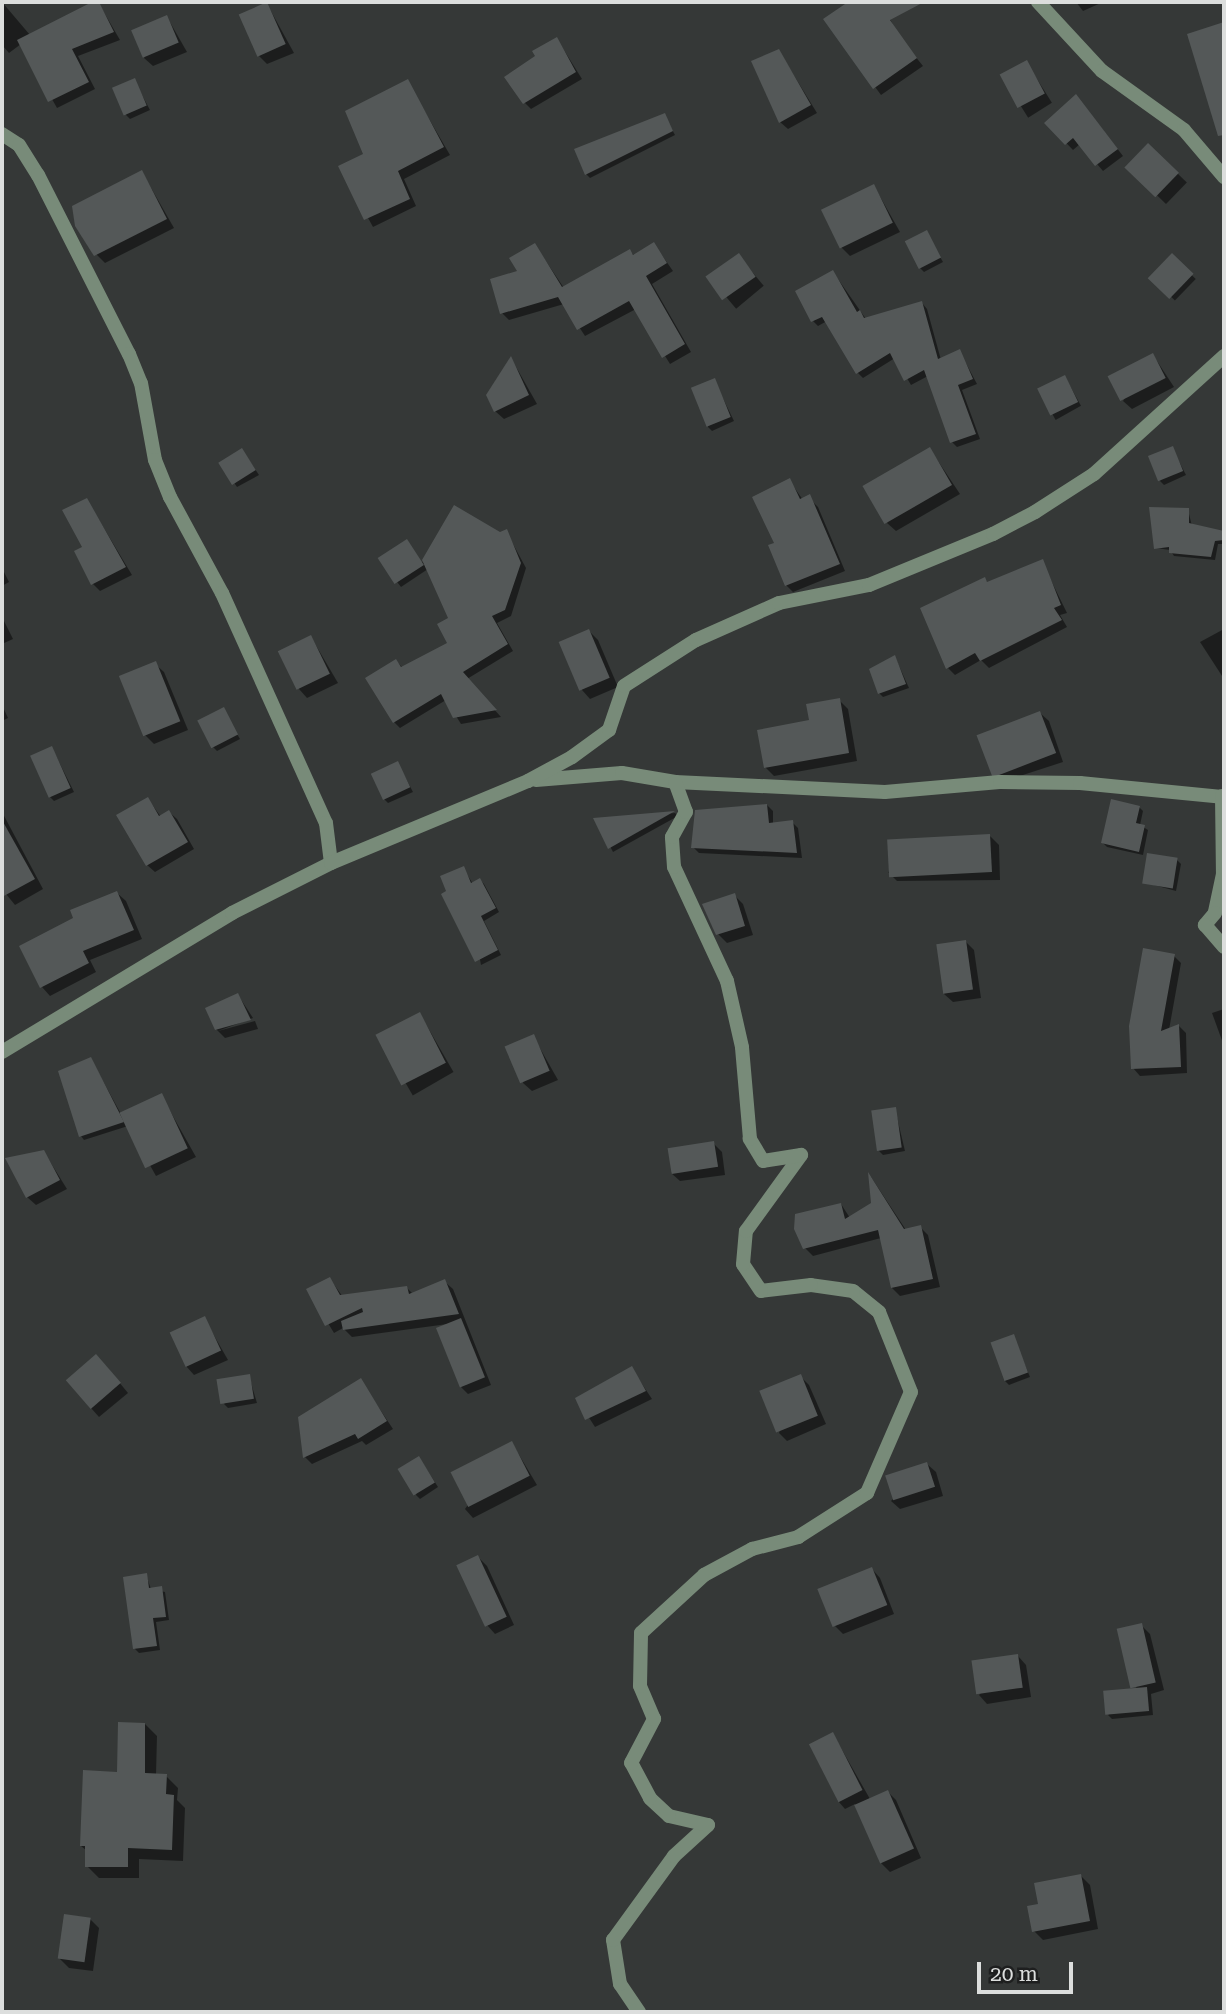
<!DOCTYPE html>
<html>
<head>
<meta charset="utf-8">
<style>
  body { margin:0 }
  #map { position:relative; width:1226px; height:2014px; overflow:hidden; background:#353837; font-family:"Roboto Serif",serif }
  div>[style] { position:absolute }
  .shadow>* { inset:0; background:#0007; transform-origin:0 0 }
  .building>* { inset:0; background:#545858; transform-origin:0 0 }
  .minor>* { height:14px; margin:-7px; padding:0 7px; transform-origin:7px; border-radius:7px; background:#788b79 }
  span { translate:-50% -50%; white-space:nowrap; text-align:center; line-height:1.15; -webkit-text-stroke:5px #1e1f1f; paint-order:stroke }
  .frame { position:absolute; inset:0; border:4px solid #dcdedd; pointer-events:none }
  .scale { position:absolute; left:977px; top:1962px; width:96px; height:32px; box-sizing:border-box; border:4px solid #dcdedd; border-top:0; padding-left:9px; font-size:21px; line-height:24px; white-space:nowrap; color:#dcdedd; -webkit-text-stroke:5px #1e1f1f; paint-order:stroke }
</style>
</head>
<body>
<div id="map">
  <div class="shadow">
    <i style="clip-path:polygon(2px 2px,30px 35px,98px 2px,120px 40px,78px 56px,95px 89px,57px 108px,21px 44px,9px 53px,2px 45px)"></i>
    <i style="clip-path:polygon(852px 2px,888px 2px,883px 5px,898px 35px,923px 66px,881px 95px,825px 19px)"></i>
    <i style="clip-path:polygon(1076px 2px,1103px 2px,1083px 11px)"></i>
    <i style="clip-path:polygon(267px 4px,294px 53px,267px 64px,258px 55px)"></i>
    <i style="clip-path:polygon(167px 17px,187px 52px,153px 66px,144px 58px)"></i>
    <i style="clip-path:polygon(557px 39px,582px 79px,531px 109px,524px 102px)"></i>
    <i style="clip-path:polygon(779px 51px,817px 113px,788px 129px,780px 122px)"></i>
    <i style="left:1027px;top:63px;width:47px;height:28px;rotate:58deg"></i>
    <i style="clip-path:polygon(134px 80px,150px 110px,130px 119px,126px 115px)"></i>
    <i style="clip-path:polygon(407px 81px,450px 155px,404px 179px,416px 206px,373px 227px,340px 167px,365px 155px)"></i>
    <i style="clip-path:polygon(1082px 103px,1123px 156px,1103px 171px,1080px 144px,1073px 150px,1047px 123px)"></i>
    <i style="clip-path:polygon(664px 115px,675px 135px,590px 178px,586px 174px,577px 149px)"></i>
    <i style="left:1148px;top:145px;width:54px;height:30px;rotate:44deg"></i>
    <i style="clip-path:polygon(142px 172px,174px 228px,105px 263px,96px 254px)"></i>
    <i style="clip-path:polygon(874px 186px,900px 232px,850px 256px,841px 247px)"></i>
    <i style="clip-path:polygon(926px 233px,943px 262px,924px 272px,920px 268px)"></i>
    <i style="clip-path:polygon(654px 244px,673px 271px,652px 284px,691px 352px,670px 364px,636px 309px,585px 336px,564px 304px,509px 320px,502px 313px,535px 245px,564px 288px,629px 251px,635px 256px)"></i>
    <i style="left:738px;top:255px;width:40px;height:36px;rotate:50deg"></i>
    <i style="left:1172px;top:256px;width:33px;height:30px;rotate:44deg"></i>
    <i style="clip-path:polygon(833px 272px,866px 319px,922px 303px,927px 309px,941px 360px,960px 352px,977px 384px,962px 390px,980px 439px,957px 447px,952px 442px,928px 376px,911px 385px,895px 358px,863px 378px,858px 373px,827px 321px,818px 326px,813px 321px)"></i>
    <i style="clip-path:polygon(1153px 355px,1174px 387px,1132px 409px,1123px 401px)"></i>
    <i style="clip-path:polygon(511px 358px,537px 404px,504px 419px,495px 411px)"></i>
    <i style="left:1065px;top:377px;width:33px;height:29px;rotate:61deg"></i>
    <i style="clip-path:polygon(714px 380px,734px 421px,712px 431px,708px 427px)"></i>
    <i style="clip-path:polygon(1172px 448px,1186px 475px,1164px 485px,1160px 481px)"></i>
    <i style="clip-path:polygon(930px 449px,960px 494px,896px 531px,887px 523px)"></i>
    <i style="clip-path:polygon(245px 454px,259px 475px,237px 487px,221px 464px)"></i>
    <i style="clip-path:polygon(789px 480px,803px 500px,811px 500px,818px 507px,845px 571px,793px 592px,786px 585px,776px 544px)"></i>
    <i style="clip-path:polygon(87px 500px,132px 575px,100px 591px,93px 584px,84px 548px)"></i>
    <i style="clip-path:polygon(454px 507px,500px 534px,506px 531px,526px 568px,511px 616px,497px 623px,513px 651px,467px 679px,501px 717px,461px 724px,446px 700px,400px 728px,394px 722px,396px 661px,403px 668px,449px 643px,451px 619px,428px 569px,401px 587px,384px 565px,422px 563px)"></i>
    <i style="clip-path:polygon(1188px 510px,1192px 526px,1224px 532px,1224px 544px,1218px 544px,1215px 560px,1174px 556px,1170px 550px,1156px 548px)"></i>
    <i style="clip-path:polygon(1042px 562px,1067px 613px,1060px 615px,1067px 627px,989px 668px,981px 660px,955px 675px,948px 668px,985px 580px,988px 583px)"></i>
    <i style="clip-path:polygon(2px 568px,9px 582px,2px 586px)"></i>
    <i style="clip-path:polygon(2px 617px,13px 639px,2px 644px)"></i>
    <i style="clip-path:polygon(1224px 629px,1224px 679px,1200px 642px)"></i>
    <i style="clip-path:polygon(589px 631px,598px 640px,618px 687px,590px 699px,582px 690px)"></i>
    <i style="clip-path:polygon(311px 637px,338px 683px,307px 698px,299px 689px)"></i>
    <i style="clip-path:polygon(895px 657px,909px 688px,883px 697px,879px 693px)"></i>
    <i style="clip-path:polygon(155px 664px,164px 672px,188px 730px,154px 744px,145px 735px)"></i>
    <i style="clip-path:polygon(839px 700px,848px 709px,857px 761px,774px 776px,765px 767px)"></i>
    <i style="clip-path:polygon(2px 705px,8px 718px,2px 721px)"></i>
    <i style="clip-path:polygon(223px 710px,240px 739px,217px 751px,213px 747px)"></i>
    <i style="clip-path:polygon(1040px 713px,1049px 721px,1063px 762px,1004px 781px,995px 772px)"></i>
    <i style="clip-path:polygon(52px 748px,74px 792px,54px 801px,50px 797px)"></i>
    <i style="clip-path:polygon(398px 764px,413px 792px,388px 803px,384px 799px)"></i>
    <i style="clip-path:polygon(148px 799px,161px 817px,169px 812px,177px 819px,194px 849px,155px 872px,147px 865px)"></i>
    <i style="clip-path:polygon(767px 805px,773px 811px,773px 824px,792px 822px,798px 828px,802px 858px,699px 853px,693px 847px)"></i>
    <i style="clip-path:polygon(1139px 807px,1143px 811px,1140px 825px,1148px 830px,1143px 855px,1107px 847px,1103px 843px)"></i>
    <i style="clip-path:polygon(2px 812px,43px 889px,15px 905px,2px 889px)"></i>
    <i style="clip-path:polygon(675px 813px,678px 816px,613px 852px,596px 819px)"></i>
    <i style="clip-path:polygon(990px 836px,999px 845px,1000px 880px,897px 881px,888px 872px)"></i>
    <i style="clip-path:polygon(1177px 860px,1181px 864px,1176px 891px,1143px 882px)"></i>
    <i style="clip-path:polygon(463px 868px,473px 884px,480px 880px,484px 884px,499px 912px,484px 921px,501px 955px,481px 965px)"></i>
    <i style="clip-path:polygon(117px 893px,126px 901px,142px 939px,90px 960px,96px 972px,50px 996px,42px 987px,75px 919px)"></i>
    <i style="clip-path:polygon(734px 895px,743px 904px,753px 935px,727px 943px,718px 934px)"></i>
    <i style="clip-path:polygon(965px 941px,974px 950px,981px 998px,953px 1002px,944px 994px)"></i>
    <i style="clip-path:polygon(1174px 956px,1181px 963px,1169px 1030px,1179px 1026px,1186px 1033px,1187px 1073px,1140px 1076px,1133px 1068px)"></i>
    <i style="clip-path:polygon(238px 995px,253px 1018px,218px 1031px,216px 1029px)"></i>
    <i style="clip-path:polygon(1224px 1009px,1224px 1046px,1212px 1013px)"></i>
    <i style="left:420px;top:1014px;width:67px;height:47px;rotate:60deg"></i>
    <i style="clip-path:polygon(255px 1021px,258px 1029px,225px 1038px,218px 1031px)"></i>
    <i style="clip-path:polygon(533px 1036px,558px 1080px,532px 1091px,523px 1083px)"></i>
    <i style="clip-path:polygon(91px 1059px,121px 1114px,161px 1095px,196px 1157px,156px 1176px,128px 1126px,84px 1140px,81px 1136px)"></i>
    <i style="clip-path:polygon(895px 1109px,905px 1151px,883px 1155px,879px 1151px)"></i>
    <i style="clip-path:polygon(713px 1143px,722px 1152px,725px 1175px,680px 1181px,671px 1173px)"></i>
    <i style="clip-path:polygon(44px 1152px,67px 1189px,36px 1205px,27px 1197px)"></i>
    <i style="clip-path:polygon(871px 1177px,906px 1230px,920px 1227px,928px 1235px,940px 1287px,900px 1296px,892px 1288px,881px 1238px,813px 1256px,805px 1248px,841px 1204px,850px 1218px,873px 1204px)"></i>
    <i style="clip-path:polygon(330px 1279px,343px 1297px,407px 1288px,413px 1294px,445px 1282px,453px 1289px,491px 1385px,468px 1394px,461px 1387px,455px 1323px,352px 1337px,343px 1328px,334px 1333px,308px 1290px)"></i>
    <i style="clip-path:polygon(204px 1318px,228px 1360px,194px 1375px,186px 1366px)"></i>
    <i style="clip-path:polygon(1013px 1336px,1030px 1377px,1009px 1385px,1005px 1381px)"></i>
    <i style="clip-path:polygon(105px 1365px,128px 1393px,99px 1417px,91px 1408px)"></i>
    <i style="clip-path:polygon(632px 1369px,652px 1399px,595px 1427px,577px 1399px)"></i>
    <i style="clip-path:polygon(249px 1376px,257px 1403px,228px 1408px,224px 1404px)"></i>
    <i style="clip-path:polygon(800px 1376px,809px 1385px,826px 1424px,787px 1441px,779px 1433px)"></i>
    <i style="clip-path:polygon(361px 1381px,393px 1429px,366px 1445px,362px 1441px,312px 1464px,305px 1457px)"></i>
    <i style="clip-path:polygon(512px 1443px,537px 1485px,473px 1518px,465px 1509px)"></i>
    <i style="clip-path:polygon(422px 1462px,438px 1487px,420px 1499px,416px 1495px)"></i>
    <i style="clip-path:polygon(927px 1464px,936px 1472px,943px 1496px,900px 1509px,891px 1501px)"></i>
    <i style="clip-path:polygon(478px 1557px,487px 1566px,514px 1625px,495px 1634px,487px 1625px,459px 1566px)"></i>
    <i style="clip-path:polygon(872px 1569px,880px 1578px,894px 1614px,843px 1634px,834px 1625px)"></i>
    <i style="clip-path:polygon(146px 1575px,151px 1589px,165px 1592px,169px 1620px,156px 1622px,160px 1650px,139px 1653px,135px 1649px)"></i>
    <i style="clip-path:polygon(1141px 1625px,1150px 1634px,1164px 1690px,1151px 1694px,1153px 1715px,1112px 1719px,1108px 1715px,1136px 1690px)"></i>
    <i style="clip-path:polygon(1018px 1656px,1026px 1665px,1031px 1697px,987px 1704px,979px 1695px)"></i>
    <i style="clip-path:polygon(145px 1724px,157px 1736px,156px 1775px,166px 1776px,178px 1788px,177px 1800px,185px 1808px,183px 1861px,139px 1859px,139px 1878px,99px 1878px,87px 1866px,87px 1851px,81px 1846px)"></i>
    <i style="clip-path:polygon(833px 1734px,870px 1799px,888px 1792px,896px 1800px,921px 1858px,890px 1872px,881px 1863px,855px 1804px,845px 1809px,838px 1801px,811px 1745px)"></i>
    <i style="clip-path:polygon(1081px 1876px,1090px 1885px,1098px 1929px,1043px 1940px,1034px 1931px,1040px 1905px)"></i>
    <i style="clip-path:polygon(90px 1919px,99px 1928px,93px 1971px,69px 1968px,60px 1959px)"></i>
  </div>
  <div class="building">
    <i style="clip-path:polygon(92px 2px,99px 2px,114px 32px,72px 49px,89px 82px,48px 102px,17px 40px)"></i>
    <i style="left:267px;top:2px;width:46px;height:31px;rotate:66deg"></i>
    <i style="clip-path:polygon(848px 2px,924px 2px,890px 20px,917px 58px,873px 89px,823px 19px)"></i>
    <i style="left:167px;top:15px;width:30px;height:39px;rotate:67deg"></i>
    <i style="clip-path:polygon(1224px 22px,1224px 135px,1218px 136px,1187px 34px)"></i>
    <i style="clip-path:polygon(557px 37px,576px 72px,523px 104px,504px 77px,535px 56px,532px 51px)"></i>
    <i style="clip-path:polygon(779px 49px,811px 105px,779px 123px,751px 61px)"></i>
    <i style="left:1027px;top:60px;width:38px;height:31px;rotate:62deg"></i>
    <i style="left:135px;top:78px;width:30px;height:25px;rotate:67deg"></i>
    <i style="clip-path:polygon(408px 79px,444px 147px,398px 171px,410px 199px,364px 220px,338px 166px,363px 154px,345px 111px)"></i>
    <i style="clip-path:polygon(1076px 94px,1118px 149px,1095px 166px,1073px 138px,1065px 145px,1044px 123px)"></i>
    <i style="clip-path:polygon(665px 113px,673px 131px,585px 175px,574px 149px)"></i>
    <i style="left:1148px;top:143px;width:43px;height:34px;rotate:44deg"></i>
    <i style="clip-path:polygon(142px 170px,167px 219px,94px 256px,75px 226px,72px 206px)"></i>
    <i style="left:874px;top:184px;width:43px;height:59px;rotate:64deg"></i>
    <i style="left:927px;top:230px;width:31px;height:25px;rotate:63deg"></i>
    <i style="clip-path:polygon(654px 242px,667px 263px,646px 276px,685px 344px,662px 358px,629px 301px,577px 330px,558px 297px,500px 314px,490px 279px,517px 271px,509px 258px,535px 243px,562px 287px,630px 249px,633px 255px)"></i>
    <i style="left:739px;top:253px;width:29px;height:41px;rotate:55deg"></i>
    <i style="left:1172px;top:253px;width:30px;height:35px;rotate:44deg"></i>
    <i style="clip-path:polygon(833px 270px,857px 312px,860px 310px,864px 318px,922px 301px,938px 359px,960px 349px,973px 379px,958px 385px,976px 434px,950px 443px,924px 370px,904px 381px,890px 353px,856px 374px,822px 317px,811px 322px,795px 291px)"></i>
    <i style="left:1153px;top:353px;width:28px;height:51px;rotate:63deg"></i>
    <i style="clip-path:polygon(511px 356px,529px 395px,494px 412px,486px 395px)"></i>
    <i style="left:1065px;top:375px;width:30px;height:31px;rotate:64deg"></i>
    <i style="left:715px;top:378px;width:42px;height:26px;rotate:68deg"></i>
    <i style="left:1173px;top:446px;width:27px;height:27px;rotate:68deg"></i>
    <i style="left:930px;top:447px;width:44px;height:78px;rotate:60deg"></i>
    <i style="left:242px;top:448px;width:26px;height:28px;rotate:58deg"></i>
    <i style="clip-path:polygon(790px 478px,800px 499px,810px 494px,840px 564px,785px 586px,768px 545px,774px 543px,752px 497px)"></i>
    <i style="clip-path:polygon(87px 498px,126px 567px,91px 585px,74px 551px,82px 547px,62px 510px)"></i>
    <i style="clip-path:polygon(454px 505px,500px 532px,507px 529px,521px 563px,505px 610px,492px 616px,508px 644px,463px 672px,497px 710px,453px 718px,441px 694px,393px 723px,365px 678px,396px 659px,401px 667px,447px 643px,437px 624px,448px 618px,422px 560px)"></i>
    <i style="clip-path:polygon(1149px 507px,1189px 508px,1189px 523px,1224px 531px,1224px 540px,1215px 541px,1211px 557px,1169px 553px,1169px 547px,1154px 549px)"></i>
    <i style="left:407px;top:539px;width:31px;height:35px;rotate:57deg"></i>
    <i style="clip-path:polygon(1043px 559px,1061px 605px,1054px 608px,1062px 620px,980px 661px,975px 653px,946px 669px,920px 608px,985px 577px,987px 582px)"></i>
    <i style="left:589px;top:629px;width:53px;height:33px;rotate:67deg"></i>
    <i style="left:311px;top:635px;width:43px;height:37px;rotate:64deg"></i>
    <i style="clip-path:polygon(895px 655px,906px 684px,878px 694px,869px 669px)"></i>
    <i style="left:156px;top:661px;width:65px;height:40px;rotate:68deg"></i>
    <i style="clip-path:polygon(840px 698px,849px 753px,764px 768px,757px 730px,809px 720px,806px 704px)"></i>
    <i style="left:224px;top:707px;width:31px;height:30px;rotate:63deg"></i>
    <i style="left:1040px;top:711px;width:45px;height:68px;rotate:69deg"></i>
    <i style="left:52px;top:746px;width:46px;height:24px;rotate:66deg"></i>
    <i style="left:398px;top:761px;width:29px;height:30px;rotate:65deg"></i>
    <i style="clip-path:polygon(148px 797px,159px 816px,169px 810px,188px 842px,146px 866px,116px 815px)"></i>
    <i style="clip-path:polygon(1111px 799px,1140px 806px,1136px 823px,1145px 825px,1139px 852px,1101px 843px)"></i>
    <i style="clip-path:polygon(767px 804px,769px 823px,793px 820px,797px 853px,691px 848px,695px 810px)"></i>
    <i style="clip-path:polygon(675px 811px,608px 849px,593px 818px)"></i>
    <i style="clip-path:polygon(2px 820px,35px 879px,2px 897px)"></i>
    <i style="left:990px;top:834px;width:38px;height:103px;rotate:87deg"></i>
    <i style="left:1147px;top:853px;width:31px;height:31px;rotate:9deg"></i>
    <i style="clip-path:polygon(464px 866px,471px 883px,480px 878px,496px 908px,481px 916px,498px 950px,475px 962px,441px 894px,446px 891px,440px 876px)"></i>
    <i style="clip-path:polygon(117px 891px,134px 930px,83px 951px,89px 963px,40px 988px,19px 946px,73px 918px,70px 910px)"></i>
    <i style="clip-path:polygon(735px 893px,745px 926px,716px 935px,702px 904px)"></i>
    <i style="left:966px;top:940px;width:50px;height:30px;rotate:82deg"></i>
    <i style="clip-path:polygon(1143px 948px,1175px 954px,1161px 1031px,1179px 1024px,1181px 1067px,1131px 1069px,1129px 1026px)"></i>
    <i style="clip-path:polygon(238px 993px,251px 1020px,215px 1030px,205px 1008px)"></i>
    <i style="left:420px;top:1012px;width:57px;height:50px;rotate:63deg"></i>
    <i style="left:534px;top:1034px;width:40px;height:32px;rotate:67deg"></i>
    <i style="clip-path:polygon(91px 1057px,124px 1122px,79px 1137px,58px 1071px)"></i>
    <i style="left:162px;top:1093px;width:61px;height:47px;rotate:65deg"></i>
    <i style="left:896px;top:1107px;width:41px;height:25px;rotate:82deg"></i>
    <i style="left:714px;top:1141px;width:26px;height:47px;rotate:81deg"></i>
    <i style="clip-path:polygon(44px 1150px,60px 1180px,26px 1198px,5px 1158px)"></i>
    <i style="clip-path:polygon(868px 1172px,904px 1229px,921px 1225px,933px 1279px,891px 1288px,878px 1230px,803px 1249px,794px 1229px,795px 1214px,841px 1203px,845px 1219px,871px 1203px)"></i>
    <i style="clip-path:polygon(330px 1277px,340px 1295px,407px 1286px,409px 1294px,445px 1279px,459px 1314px,343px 1330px,341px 1321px,363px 1312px,362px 1308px,325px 1326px,306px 1289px)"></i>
    <i style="left:205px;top:1316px;width:38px;height:39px;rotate:65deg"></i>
    <i style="left:461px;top:1318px;width:64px;height:27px;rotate:68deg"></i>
    <i style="left:1014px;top:1334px;width:41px;height:25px;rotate:70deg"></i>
    <i style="left:96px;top:1354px;width:38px;height:40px;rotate:49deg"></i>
    <i style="clip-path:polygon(632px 1366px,646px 1391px,585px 1420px,575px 1398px)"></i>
    <i style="left:250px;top:1374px;width:25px;height:34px;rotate:81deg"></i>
    <i style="left:801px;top:1374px;width:45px;height:45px;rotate:68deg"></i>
    <i style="clip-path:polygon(361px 1378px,387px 1421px,358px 1439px,355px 1434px,303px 1458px,298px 1417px)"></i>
    <i style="left:512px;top:1441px;width:39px;height:69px;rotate:63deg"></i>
    <i style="left:419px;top:1456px;width:31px;height:25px;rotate:59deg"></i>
    <i style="left:927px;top:1462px;width:26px;height:44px;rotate:72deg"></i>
    <i style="left:478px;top:1555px;width:68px;height:24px;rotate:65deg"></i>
    <i style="left:872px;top:1567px;width:41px;height:59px;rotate:68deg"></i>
    <i style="clip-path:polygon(147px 1573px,149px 1588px,162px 1586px,166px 1617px,153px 1618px,157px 1646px,133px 1649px,123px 1577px)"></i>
    <i style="left:1142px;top:1623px;width:61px;height:26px;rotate:77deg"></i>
    <i style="left:1018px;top:1654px;width:34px;height:47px;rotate:82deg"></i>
    <i style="left:1147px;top:1687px;width:24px;height:44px;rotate:85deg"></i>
    <i style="clip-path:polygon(118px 1722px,145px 1723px,145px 1773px,167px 1774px,166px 1794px,174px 1795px,172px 1850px,128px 1848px,128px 1867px,85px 1867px,85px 1846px,80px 1846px,83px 1770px,117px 1772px)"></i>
    <i style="left:833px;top:1732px;width:65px;height:27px;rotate:63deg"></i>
    <i style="left:888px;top:1790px;width:64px;height:37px;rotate:66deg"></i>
    <i style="clip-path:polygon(1081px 1874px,1090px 1921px,1032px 1932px,1027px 1906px,1038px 1904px,1034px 1883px)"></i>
    <i style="left:64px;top:1914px;width:27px;height:45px;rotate:8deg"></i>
  </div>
  <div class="minor">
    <i style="left:1038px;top:2px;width:94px;rotate:47.2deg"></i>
    <i style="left:1102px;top:71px;width:101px;rotate:35.7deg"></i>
    <i style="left:1184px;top:130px;width:62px;rotate:49.6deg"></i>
    <i style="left:2px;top:134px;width:20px;rotate:33deg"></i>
    <i style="left:19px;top:145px;width:36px;rotate:58deg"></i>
    <i style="left:38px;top:175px;width:201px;rotate:63.1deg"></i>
    <i style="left:129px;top:354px;width:31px;rotate:68deg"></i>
    <i style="left:141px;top:383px;width:78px;rotate:79.7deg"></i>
    <i style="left:155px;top:460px;width:40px;rotate:68deg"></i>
    <i style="left:170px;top:497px;width:109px;rotate:61.6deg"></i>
    <i style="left:222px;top:593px;width:252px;rotate:65.7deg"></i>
    <i style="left:326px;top:823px;width:40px;rotate:82.9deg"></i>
    <i style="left:536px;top:780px;width:86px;rotate:-4.7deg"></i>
    <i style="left:622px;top:773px;width:54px;rotate:9.6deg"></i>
    <i style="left:675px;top:782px;width:210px;rotate:2.7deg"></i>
    <i style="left:885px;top:792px;width:115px;rotate:-5deg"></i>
    <i style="left:1000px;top:782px;width:80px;rotate:0.7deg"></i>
    <i style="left:1080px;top:783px;width:145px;rotate:5.6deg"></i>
    <i style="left:1222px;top:796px;width:78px;rotate:89.3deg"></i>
    <i style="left:1223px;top:874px;width:40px;rotate:102deg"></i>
    <i style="left:1215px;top:913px;width:16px;rotate:130deg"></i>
    <i style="left:1205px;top:925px;width:29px;rotate:49deg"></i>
    <i style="left:2px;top:1052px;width:269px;rotate:-31.1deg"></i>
    <i style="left:232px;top:913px;width:111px;rotate:-26.8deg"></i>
    <i style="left:331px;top:863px;width:213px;rotate:-22.6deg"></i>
    <i style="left:528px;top:781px;width:50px;rotate:-28.6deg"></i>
    <i style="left:572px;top:757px;width:46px;rotate:-36.1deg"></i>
    <i style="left:609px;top:730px;width:46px;rotate:-71.2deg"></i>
    <i style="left:624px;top:686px;width:85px;rotate:-32.6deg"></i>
    <i style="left:696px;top:640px;width:91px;rotate:-24deg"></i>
    <i style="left:779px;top:603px;width:92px;rotate:-11.3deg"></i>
    <i style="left:869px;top:585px;width:134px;rotate:-22.4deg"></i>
    <i style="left:993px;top:534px;width:47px;rotate:-27.6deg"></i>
    <i style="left:1035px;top:512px;width:70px;rotate:-32.8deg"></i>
    <i style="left:1094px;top:474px;width:176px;rotate:-42.2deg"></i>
    <i style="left:639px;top:2012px;width:34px;rotate:-124deg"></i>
    <i style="left:620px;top:1984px;width:45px;rotate:-99deg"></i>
    <i style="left:613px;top:1940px;width:104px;rotate:-54deg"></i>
    <i style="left:674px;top:1856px;width:46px;rotate:-42.4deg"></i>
    <i style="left:708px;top:1825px;width:40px;rotate:-167deg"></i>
    <i style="left:669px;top:1816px;width:26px;rotate:-137deg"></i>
    <i style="left:650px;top:1798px;width:40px;rotate:-118deg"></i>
    <i style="left:631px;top:1763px;width:50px;rotate:-62.4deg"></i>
    <i style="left:654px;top:1719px;width:36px;rotate:-113deg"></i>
    <i style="left:640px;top:1686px;width:53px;rotate:-88.9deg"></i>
    <i style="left:641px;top:1633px;width:86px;rotate:-42.6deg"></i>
    <i style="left:704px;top:1575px;width:55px;rotate:-28.4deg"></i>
    <i style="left:752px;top:1549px;width:48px;rotate:-14.6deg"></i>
    <i style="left:798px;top:1537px;width:82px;rotate:-32.5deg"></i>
    <i style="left:867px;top:1493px;width:110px;rotate:-66.5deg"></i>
    <i style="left:911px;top:1392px;width:86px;rotate:-111.8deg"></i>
    <i style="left:879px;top:1312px;width:33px;rotate:-141deg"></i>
    <i style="left:853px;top:1291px;width:42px;rotate:-171.9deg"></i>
    <i style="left:811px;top:1285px;width:50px;rotate:173.2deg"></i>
    <i style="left:761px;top:1291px;width:32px;rotate:-124deg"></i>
    <i style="left:743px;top:1264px;width:33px;rotate:-85deg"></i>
    <i style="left:746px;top:1231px;width:94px;rotate:-54.1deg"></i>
    <i style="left:801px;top:1155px;width:38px;rotate:171deg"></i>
    <i style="left:763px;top:1161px;width:26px;rotate:-121deg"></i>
    <i style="left:750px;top:1139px;width:92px;rotate:-95deg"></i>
    <i style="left:742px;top:1047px;width:68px;rotate:-102.8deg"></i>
    <i style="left:727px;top:981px;width:126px;rotate:-114.9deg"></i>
    <i style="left:674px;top:867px;width:30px;rotate:-94deg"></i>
    <i style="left:672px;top:837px;width:29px;rotate:-61deg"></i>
    <i style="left:686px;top:812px;width:32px;rotate:-110deg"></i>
  </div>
  <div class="frame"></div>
  <div class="scale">20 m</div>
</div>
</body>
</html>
